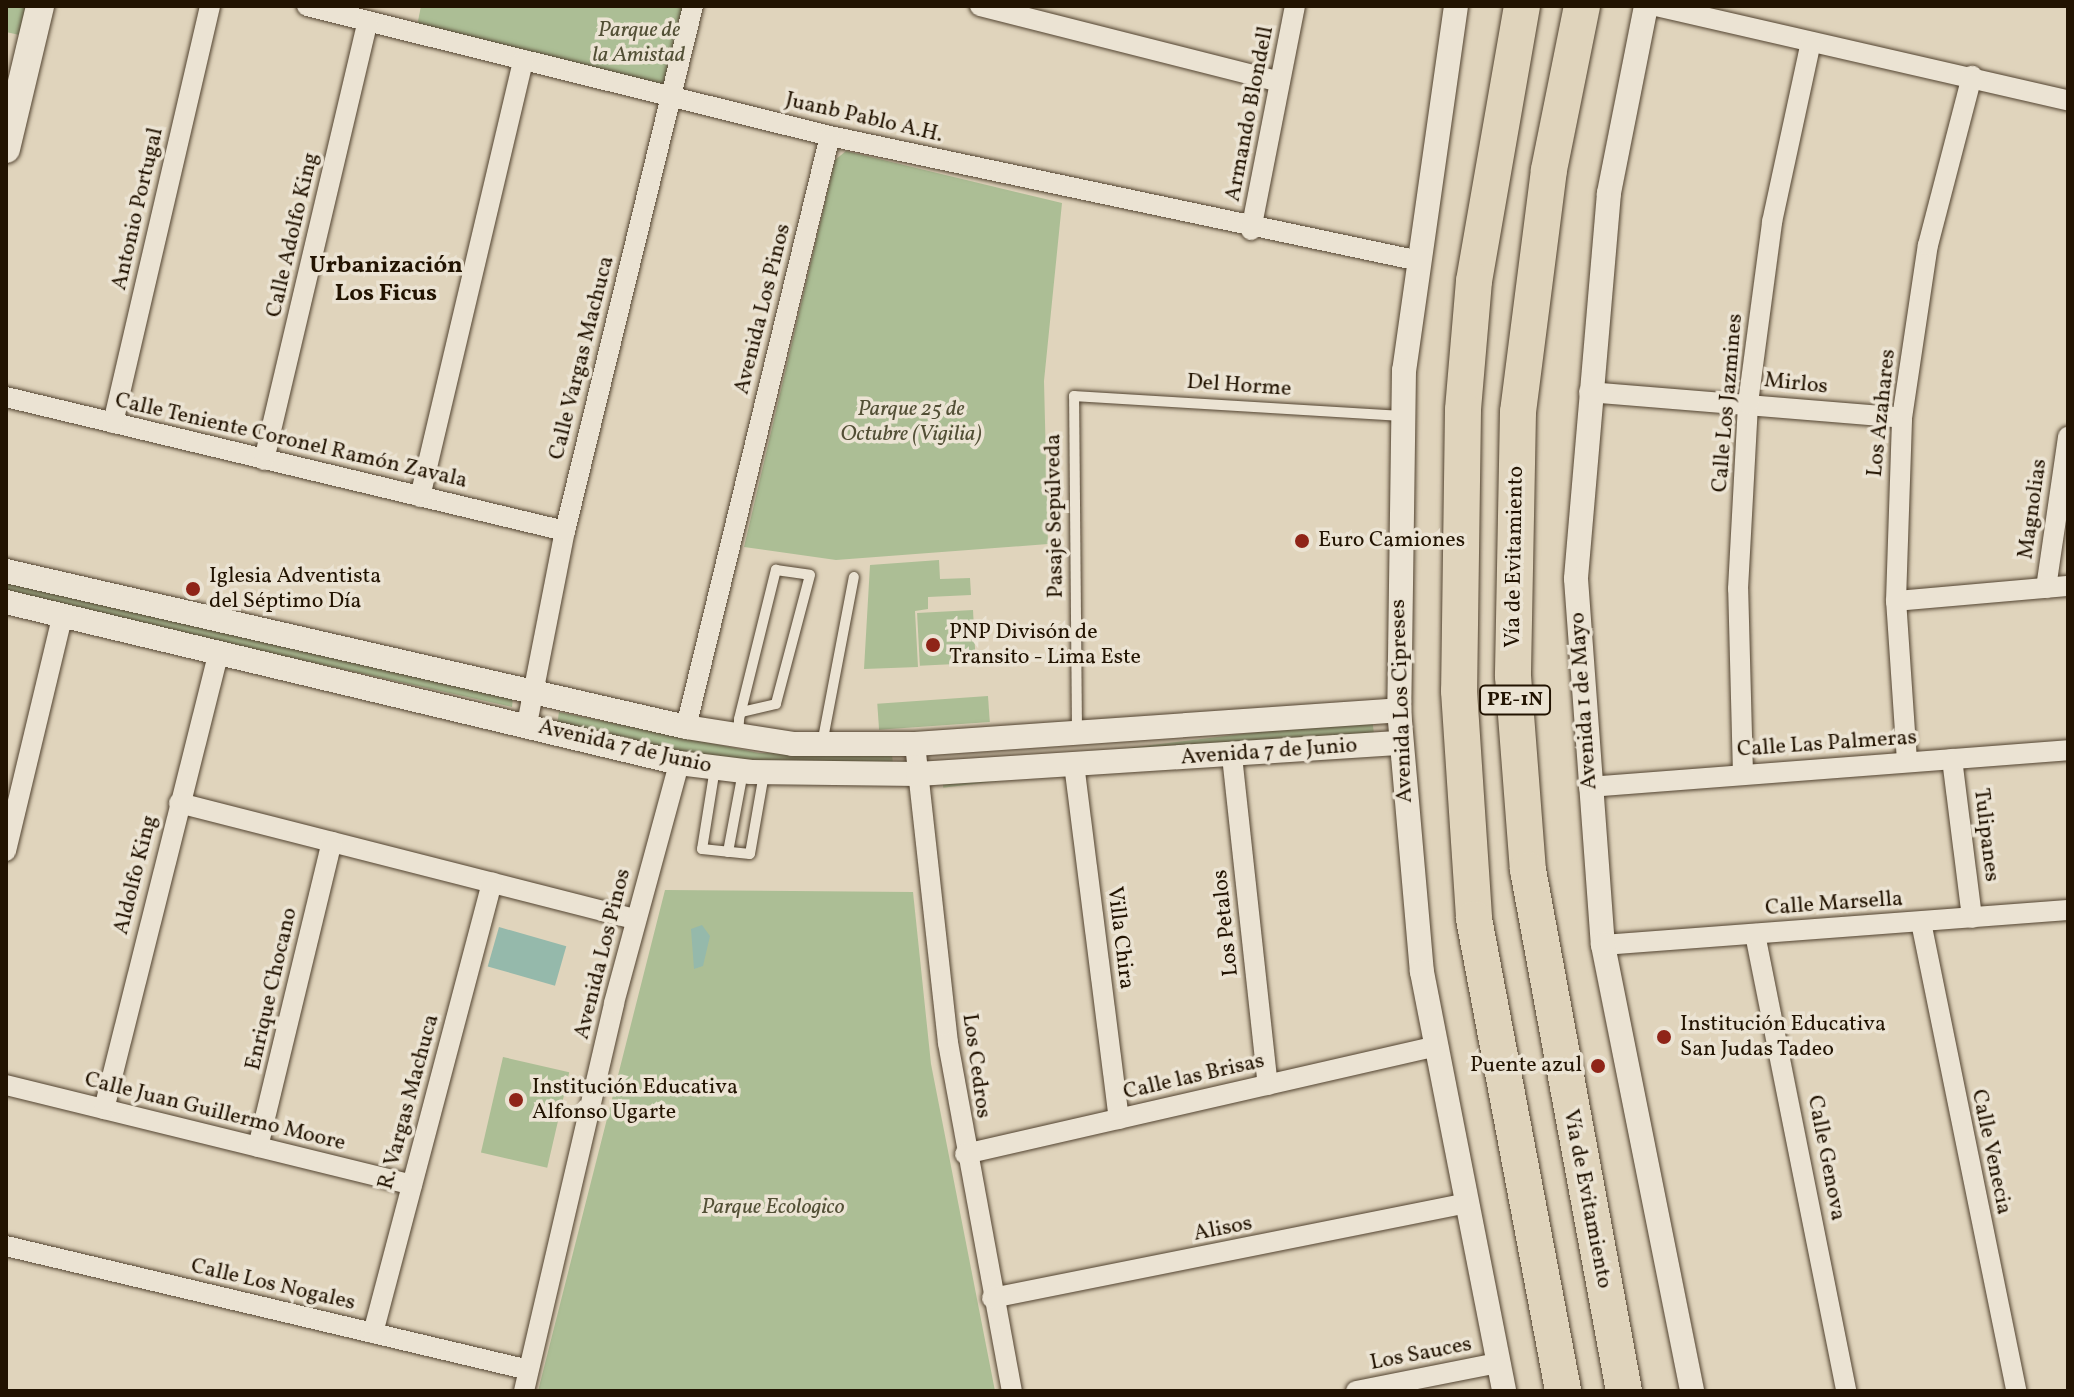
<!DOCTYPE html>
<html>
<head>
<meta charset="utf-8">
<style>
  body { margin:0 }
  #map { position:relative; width:2074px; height:1397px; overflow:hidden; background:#e0d4bc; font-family:Vollkorn,serif }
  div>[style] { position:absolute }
  .green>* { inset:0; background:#acbe95; transform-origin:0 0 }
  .water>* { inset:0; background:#95b9ab; transform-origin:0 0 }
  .roads { filter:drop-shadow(0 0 2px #524330) drop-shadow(0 0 2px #524330) }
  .service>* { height:10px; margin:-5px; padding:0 5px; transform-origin:5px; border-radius:5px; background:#ebe3d3 }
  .minor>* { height:20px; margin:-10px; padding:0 10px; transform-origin:10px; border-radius:10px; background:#ebe3d3 }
  .tertiary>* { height:24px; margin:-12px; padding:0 12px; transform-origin:12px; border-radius:12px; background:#ebe3d3 }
  .secondary>* { height:28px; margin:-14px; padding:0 14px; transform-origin:14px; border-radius:14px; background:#ebe3d3 }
  .motorway>* { height:36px; margin:-18px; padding:0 18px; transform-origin:18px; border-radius:18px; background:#e0d4bc }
  .dots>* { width:22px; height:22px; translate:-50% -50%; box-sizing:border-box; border:4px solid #ebe3d3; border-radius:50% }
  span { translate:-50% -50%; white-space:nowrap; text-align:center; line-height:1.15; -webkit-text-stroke:7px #ebe3d3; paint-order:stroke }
  .shield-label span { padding:2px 6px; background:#ebe3d3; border:2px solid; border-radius:6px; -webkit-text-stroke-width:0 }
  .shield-label { font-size:20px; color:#221301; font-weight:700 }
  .park-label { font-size:22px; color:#524f35; font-style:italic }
  .street-label { font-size:22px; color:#221301 }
  .poi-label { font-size:22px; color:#221301 }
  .left { translate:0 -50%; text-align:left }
  .right { translate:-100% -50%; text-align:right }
  .neighbourhood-label { font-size:24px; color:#221301; font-weight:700 }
  .frame { position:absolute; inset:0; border:8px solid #221301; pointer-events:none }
</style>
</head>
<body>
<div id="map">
  <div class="green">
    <i style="clip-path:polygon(6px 6px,31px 6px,24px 36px,6px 32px)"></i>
    <i style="clip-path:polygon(421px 6px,689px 6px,669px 84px,660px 86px,417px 26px)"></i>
    <i style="clip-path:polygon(846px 151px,1062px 203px,1044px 381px,1048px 544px,836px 560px,744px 547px,835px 160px)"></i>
    <i style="clip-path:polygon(939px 560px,940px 579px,970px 578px,971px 595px,928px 597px,928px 609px,915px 611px,918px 667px,864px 669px,870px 565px)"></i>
    <i style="clip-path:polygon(6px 578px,513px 698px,512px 707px,6px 594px)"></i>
    <i style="left:973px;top:610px;width:53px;height:56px;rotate:87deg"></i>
    <i style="left:988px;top:696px;width:26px;height:111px;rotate:86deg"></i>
    <i style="clip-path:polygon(559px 712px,759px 753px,892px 753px,893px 766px,694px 757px,557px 725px)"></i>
    <i style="left:1372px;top:718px;width:17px;height:434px;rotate:83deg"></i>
    <i style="clip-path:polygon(665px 890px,913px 892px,931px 1064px,995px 1391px,538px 1391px)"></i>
    <i style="left:503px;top:1057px;width:68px;height:98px;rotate:13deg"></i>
  </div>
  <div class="water">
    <i style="clip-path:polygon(702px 925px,710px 936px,703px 966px,694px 969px,691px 929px)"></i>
    <i style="left:499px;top:927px;width:70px;height:41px;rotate:16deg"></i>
  </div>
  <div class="roads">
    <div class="service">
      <i style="left:1077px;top:732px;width:336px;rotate:-90.5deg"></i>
      <i style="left:1074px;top:396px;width:328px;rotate:3.5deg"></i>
      <i style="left:738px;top:735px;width:16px;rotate:-86deg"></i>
      <i style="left:739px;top:719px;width:154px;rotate:-76.1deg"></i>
      <i style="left:776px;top:570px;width:34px;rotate:8deg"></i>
      <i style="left:810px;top:575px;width:133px;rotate:104.8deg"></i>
      <i style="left:776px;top:704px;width:36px;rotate:167deg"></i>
      <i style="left:822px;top:744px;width:170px;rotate:-79.2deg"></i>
      <i style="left:715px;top:768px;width:82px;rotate:99.1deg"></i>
      <i style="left:702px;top:849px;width:48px;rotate:5.9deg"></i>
      <i style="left:750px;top:854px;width:81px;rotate:-80.1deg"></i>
      <i style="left:728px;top:852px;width:81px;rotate:-79.4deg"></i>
    </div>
    <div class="minor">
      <i style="left:307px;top:6px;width:539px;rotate:13.96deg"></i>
      <i style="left:830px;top:136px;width:598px;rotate:11.97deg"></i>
      <i style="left:980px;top:6px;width:309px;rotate:14.2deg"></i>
      <i style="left:1656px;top:6px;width:423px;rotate:12.9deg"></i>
      <i style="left:1251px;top:230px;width:228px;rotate:-78.9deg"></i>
      <i style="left:1589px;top:392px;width:314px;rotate:4.7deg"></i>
      <i style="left:6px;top:397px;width:575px;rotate:13.48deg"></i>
      <i style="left:113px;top:423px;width:428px;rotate:-76.9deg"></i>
      <i style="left:264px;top:460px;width:451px;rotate:-76.7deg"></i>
      <i style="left:420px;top:497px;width:449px;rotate:-76.7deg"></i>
      <i style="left:2046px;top:588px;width:153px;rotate:-81.7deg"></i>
      <i style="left:1896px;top:601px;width:173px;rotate:-5deg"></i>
      <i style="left:527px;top:724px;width:197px;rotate:-78.9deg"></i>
      <i style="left:565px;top:531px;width:540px;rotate:-76.3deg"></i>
      <i style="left:686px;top:727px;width:608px;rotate:-76.31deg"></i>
      <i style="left:915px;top:744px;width:301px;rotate:83.7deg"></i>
      <i style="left:948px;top:1043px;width:354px;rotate:79.6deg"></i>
      <i style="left:1232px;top:756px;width:331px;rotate:83.8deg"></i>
      <i style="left:1952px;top:759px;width:160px;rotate:82.8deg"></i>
      <i style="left:1907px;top:761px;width:160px;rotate:-93.9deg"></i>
      <i style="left:1896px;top:601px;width:183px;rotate:-88.1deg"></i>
      <i style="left:1902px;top:418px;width:175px;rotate:-81.5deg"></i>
      <i style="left:1928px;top:245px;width:175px;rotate:-75.4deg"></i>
      <i style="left:1074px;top:764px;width:358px;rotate:82.8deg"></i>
      <i style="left:1743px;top:774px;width:185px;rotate:-91.5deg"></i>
      <i style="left:1738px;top:589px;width:186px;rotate:-86.9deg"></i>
      <i style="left:1748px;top:403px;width:183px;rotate:-82.4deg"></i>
      <i style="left:1772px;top:222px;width:184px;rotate:-77.8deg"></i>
      <i style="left:1589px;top:787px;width:480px;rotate:-4.4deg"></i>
      <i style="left:179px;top:803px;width:471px;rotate:14.3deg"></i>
      <i style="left:6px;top:851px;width:241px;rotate:-76.5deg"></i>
      <i style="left:1921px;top:922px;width:479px;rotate:78.5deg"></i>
      <i style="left:1755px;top:934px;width:466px;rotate:78.7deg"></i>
      <i style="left:1603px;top:945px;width:466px;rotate:-4.3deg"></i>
      <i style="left:6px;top:1085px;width:418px;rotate:13.8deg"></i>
      <i style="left:104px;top:1109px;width:469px;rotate:-75.9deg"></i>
      <i style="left:258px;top:1147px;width:314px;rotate:-76.4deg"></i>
      <i style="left:965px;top:1154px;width:481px;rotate:-12.9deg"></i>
      <i style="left:6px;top:1246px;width:537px;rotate:13.34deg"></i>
      <i style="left:992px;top:1298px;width:480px;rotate:-11.3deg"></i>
      <i style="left:373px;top:1333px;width:466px;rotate:-75.2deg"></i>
      <i style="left:524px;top:1391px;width:398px;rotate:-76.9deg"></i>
      <i style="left:614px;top:1003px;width:249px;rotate:-74.8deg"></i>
      <i style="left:1356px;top:1391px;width:144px;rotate:-11.2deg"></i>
    </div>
    <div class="tertiary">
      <i style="left:1456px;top:6px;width:368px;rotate:98.1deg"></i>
      <i style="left:1404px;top:370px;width:340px;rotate:90.8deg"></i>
      <i style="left:1399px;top:710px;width:263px;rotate:85deg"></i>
      <i style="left:1422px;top:972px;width:427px;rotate:78.9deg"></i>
      <i style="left:1646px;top:6px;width:191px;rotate:101.2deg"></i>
      <i style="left:1609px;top:193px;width:387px;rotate:94.9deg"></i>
      <i style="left:1576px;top:579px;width:367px;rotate:85.8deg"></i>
      <i style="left:1603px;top:945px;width:455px;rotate:78.7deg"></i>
      <i style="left:6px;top:571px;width:698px;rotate:12.92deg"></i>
      <i style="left:686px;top:727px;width:108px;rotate:9deg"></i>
      <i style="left:793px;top:744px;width:122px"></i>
      <i style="left:915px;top:744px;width:485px;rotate:-4deg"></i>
      <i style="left:6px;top:602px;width:692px;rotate:13.45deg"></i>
      <i style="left:679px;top:763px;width:73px;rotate:7.1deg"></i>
      <i style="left:751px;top:772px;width:167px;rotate:0.7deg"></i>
      <i style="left:918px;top:774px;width:484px;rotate:-3.7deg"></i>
    </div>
    <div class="secondary">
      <i style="left:6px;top:149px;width:147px;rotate:-76.6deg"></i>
    </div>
    <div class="motorway">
      <i style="left:1522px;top:6px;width:279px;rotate:99.9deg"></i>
      <i style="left:1474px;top:281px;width:129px;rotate:94.9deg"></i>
      <i style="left:1463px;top:410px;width:281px;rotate:90.8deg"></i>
      <i style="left:1459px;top:691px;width:228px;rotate:86.2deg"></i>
      <i style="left:1474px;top:919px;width:480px;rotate:79.3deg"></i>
      <i style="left:1582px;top:6px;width:167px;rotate:101.4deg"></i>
      <i style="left:1549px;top:170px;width:244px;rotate:97.3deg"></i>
      <i style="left:1518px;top:412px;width:264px;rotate:91.1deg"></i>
      <i style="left:1513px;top:676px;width:195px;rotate:85.6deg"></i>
      <i style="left:1528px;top:870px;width:530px;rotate:79.56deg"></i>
    </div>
  </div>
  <div class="dots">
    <i style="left:1302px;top:541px;background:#8f2418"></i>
    <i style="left:193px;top:589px;background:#8f2418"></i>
    <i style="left:933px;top:645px;background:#8f2418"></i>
    <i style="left:1664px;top:1037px;background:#8f2418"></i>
    <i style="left:1598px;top:1066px;background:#8f2418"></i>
    <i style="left:516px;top:1100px;background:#8f2418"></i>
  </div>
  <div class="shield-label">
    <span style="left:1515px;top:700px">PE-1N</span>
  </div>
  <div class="park-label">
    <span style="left:639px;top:43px">Parque de<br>la Amistad</span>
    <span style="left:911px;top:422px">Parque 25 de<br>Octubre (Vigilia)</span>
    <span style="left:773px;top:1208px">Parque Ecologico</span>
  </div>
  <div class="street-label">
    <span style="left:1250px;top:114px;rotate:-79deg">Armando Blondell</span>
    <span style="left:864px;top:118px;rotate:13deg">Juanb Pablo A.H.</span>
    <span style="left:138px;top:209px;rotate:-77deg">Antonio Portugal</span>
    <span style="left:293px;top:235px;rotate:-77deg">Calle Adolfo King</span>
    <span style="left:763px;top:309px;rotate:-76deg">Avenida Los Pinos</span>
    <span style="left:582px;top:358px;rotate:-76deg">Calle Vargas Machuca</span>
    <span style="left:1796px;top:384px;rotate:6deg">Mirlos</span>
    <span style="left:1239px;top:386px;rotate:4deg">Del Horme</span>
    <span style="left:1728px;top:403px;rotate:-85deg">Calle Los Jazmines</span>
    <span style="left:1882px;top:413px;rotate:-84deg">Los Azahares</span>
    <span style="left:291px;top:441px;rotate:13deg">Calle Teniente Coronel Ramón Zavala</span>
    <span style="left:2033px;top:509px;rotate:-82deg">Magnolias</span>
    <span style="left:1055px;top:516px;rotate:-91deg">Pasaje Sepúlveda</span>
    <span style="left:1515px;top:557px;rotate:-89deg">Vía de Evitamiento</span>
    <span style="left:1402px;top:701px;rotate:-92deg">Avenida Los Cipreses</span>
    <span style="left:1584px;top:701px;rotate:-94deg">Avenida 1 de Mayo</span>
    <span style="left:1827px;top:744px;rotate:-4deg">Calle Las Palmeras</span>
    <span style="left:625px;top:747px;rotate:13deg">Avenida 7 de Junio</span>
    <span style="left:1269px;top:752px;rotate:-4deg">Avenida 7 de Junio</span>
    <span style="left:1986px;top:835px;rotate:83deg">Tulipanes</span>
    <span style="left:136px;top:875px;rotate:-76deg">Aldolfo King</span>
    <span style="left:1834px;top:904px;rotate:-4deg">Calle Marsella</span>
    <span style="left:1226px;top:923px;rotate:-96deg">Los Petalos</span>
    <span style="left:1120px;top:938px;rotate:83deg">Villa Chira</span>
    <span style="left:603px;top:954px;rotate:-76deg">Avenida Los Pinos</span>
    <span style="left:272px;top:989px;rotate:-77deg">Enrique Chocano</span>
    <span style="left:976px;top:1066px;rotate:82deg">Los Cedros</span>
    <span style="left:1194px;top:1077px;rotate:-13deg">Calle las Brisas</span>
    <span style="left:409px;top:1102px;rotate:-75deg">R. Vargas Machuca</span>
    <span style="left:215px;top:1112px;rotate:14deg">Calle Juan Guillermo Moore</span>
    <span style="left:1991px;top:1152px;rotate:78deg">Calle Venecia</span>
    <span style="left:1826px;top:1158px;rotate:79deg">Calle Genova</span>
    <span style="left:1587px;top:1199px;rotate:79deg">Vía de Evitamiento</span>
    <span style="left:1223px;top:1229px;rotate:-11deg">Alisos</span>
    <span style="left:273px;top:1285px;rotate:13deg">Calle Los Nogales</span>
    <span style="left:1421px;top:1354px;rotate:-11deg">Los Sauces</span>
  </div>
  <div class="poi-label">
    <span class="left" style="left:1318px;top:541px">Euro Camiones</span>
    <span class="left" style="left:209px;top:589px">Iglesia Adventista<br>del Séptimo Día</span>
    <span class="left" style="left:949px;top:645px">PNP Divisón de<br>Transito - Lima Este</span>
    <span class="left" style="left:1680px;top:1037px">Institución Educativa<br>San Judas Tadeo</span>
    <span class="right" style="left:1582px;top:1066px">Puente azul</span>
    <span class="left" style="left:532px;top:1100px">Institución Educativa<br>Alfonso Ugarte</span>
  </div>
  <div class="neighbourhood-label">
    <span style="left:386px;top:281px">Urbanización<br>Los Ficus</span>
  </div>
  <div class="frame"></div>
</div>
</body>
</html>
